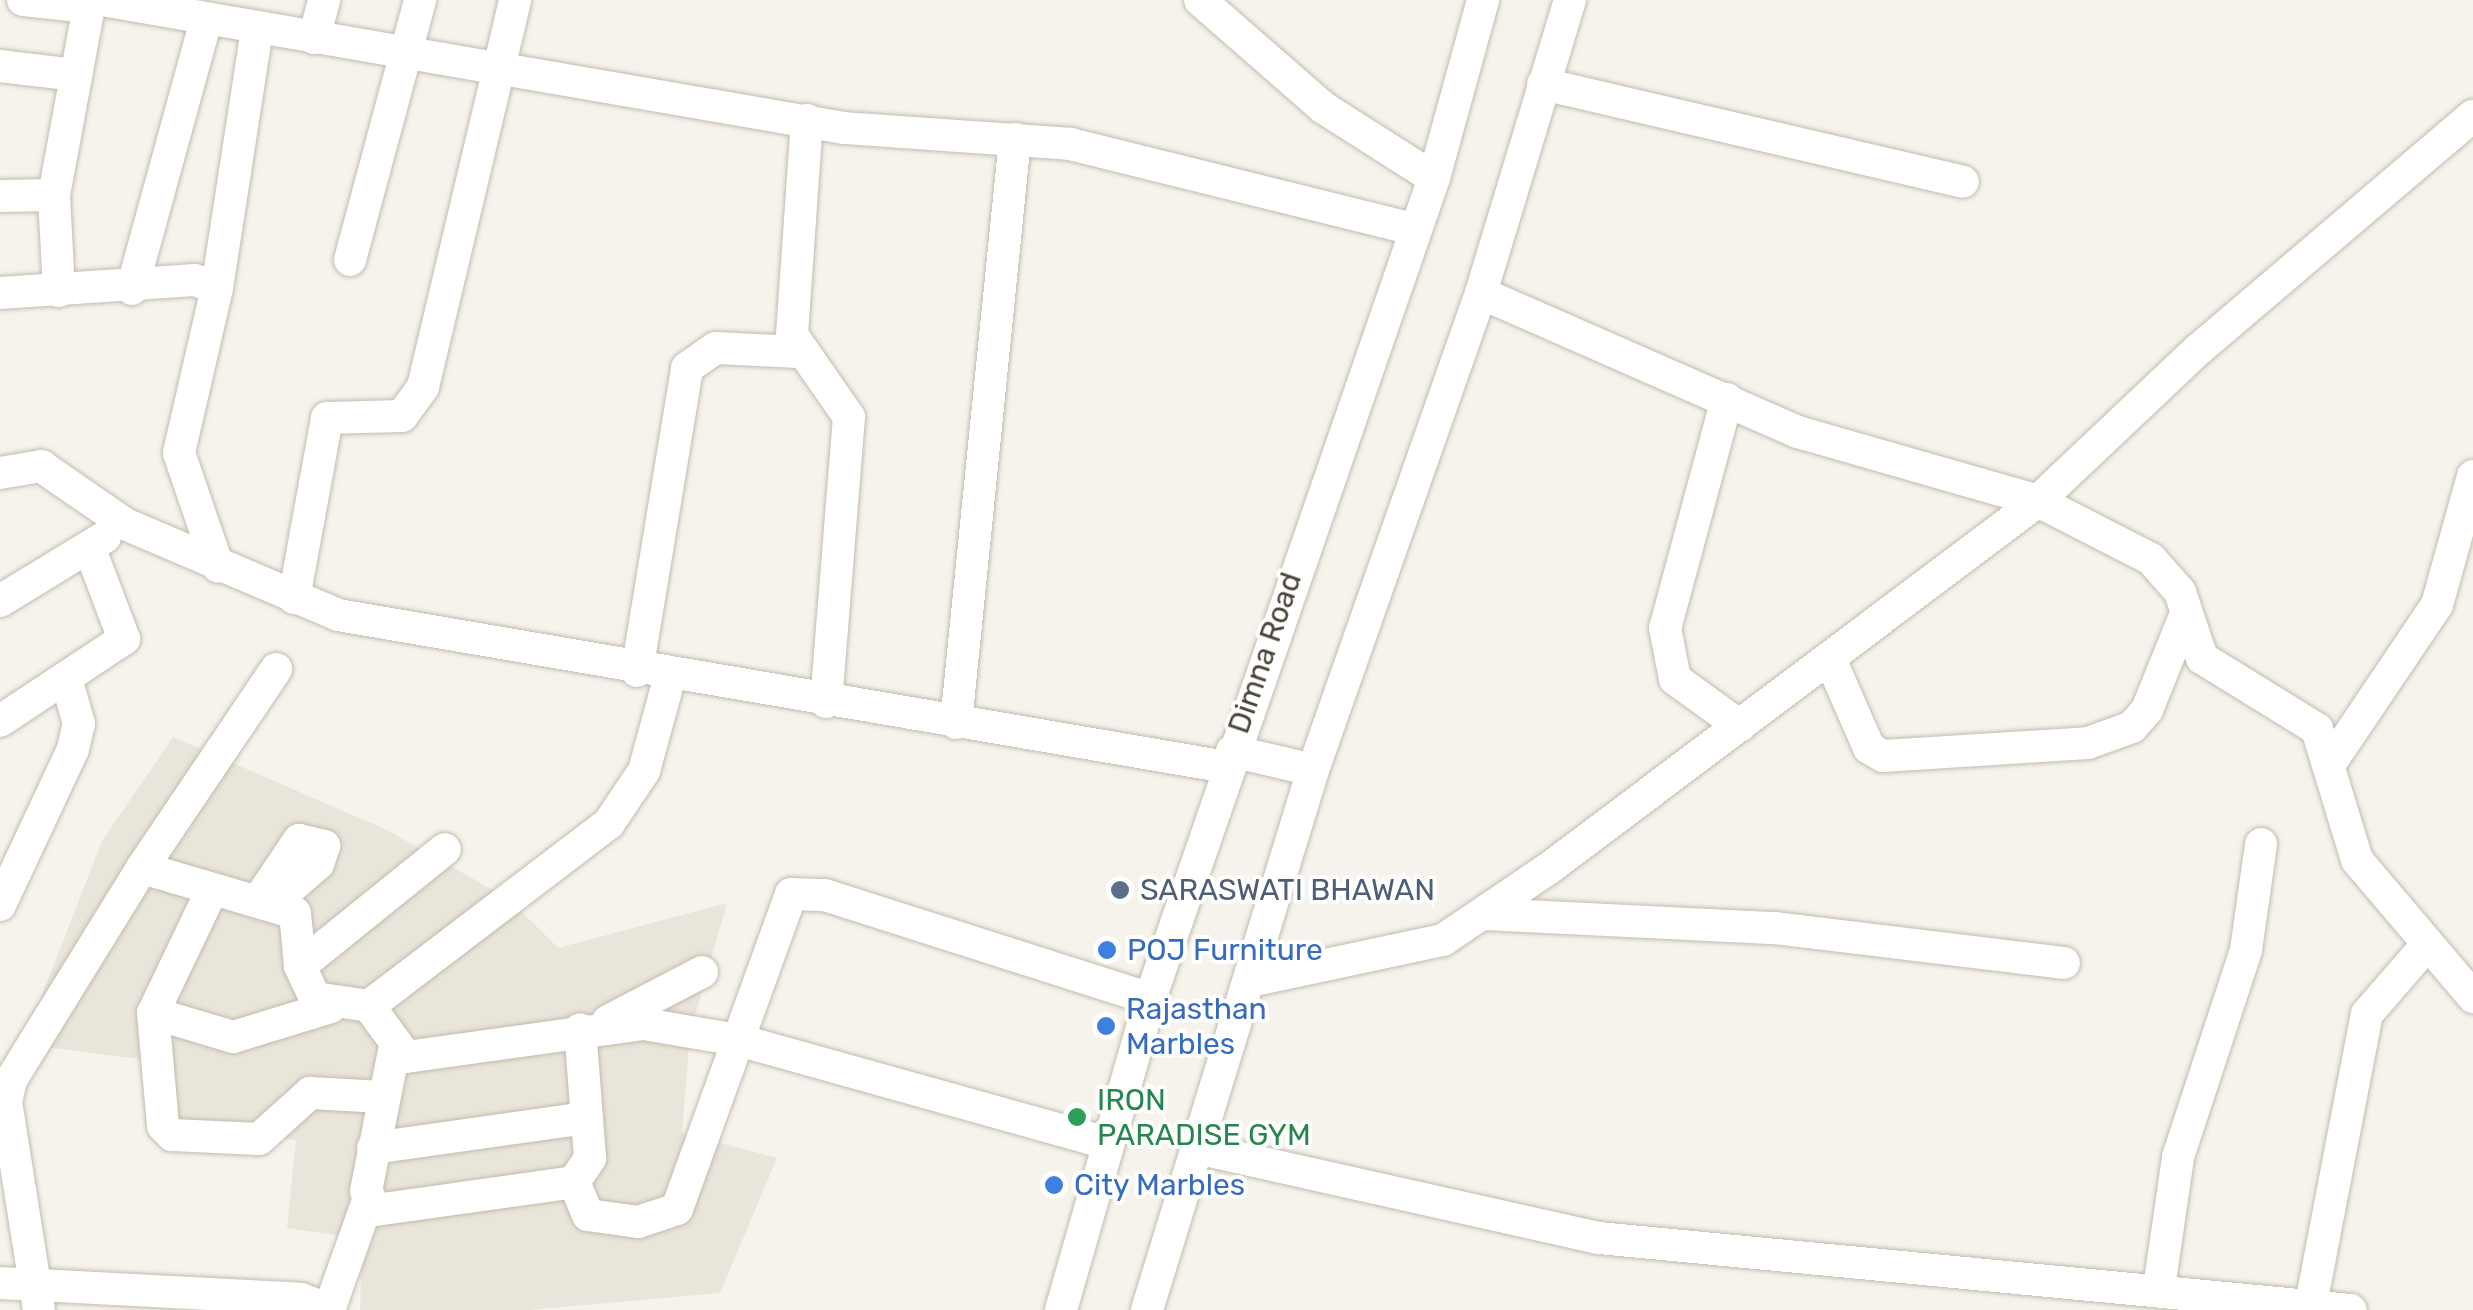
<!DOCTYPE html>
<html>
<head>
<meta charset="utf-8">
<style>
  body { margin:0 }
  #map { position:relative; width:2473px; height:1310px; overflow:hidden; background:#f6f3ec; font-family:Rubik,sans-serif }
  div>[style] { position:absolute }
  .residential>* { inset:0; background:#eae5da }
  .roads { filter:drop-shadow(0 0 2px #c2bbae) drop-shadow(0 0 2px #c2bbae) }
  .minor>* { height:32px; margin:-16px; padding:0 16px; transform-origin:16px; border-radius:16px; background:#fff }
  .dots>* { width:28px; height:28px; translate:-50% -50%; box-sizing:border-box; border:5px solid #fff; border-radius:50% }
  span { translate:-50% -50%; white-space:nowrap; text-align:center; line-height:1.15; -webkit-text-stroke:8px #fff; paint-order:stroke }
  .street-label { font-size:30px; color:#4b4439 }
  .service-label { font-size:30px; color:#4e5e75 }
  .left { translate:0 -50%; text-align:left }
  .shop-label { font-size:30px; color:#366cbe }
  .leisure-label { font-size:30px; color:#27864d }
</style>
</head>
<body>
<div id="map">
  <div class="residential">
    <i style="clip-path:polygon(173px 737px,385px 829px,509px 899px,558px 948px,727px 903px,690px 1034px,682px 1133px,777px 1158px,720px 1293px,530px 1310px,360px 1310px,362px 1239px,287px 1228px,296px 1140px,168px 1128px,161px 1062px,23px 1044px,102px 841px)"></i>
  </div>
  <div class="roads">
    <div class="minor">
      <i style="left:23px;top:0;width:66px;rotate:6.1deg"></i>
      <i style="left:102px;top:0;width:753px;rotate:9.79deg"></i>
      <i style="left:844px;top:128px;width:227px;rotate:4deg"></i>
      <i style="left:1070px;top:144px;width:350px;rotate:13.9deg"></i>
      <i style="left:1200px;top:0;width:164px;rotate:41.1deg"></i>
      <i style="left:1324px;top:108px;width:130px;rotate:32.5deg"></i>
      <i style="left:314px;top:38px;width:39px;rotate:-75deg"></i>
      <i style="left:0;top:66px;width:77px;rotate:6.8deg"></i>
      <i style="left:1543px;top:84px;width:431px;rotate:13.1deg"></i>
      <i style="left:807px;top:120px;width:216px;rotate:94deg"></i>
      <i style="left:792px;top:335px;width:100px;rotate:55.2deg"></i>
      <i style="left:849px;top:417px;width:286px;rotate:94.6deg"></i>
      <i style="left:0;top:196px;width:54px;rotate:-1.1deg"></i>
      <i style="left:350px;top:260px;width:269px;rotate:-74.9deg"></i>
      <i style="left:217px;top:288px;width:169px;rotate:103deg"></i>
      <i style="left:179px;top:453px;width:120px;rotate:71.1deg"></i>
      <i style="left:132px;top:289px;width:278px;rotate:-74.6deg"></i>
      <i style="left:59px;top:291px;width:96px;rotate:-93deg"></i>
      <i style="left:54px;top:195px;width:198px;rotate:-79.5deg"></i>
      <i style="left:0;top:293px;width:195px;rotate:-3.8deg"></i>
      <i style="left:195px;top:280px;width:23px;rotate:20deg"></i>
      <i style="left:217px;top:288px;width:262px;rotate:-81.2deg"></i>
      <i style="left:1481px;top:293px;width:346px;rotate:23.7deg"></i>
      <i style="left:1798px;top:432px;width:250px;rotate:16deg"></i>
      <i style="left:2038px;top:501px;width:127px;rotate:27.2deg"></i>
      <i style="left:2151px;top:559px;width:44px;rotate:48.7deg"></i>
      <i style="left:2180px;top:592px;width:70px;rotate:71.6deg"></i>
      <i style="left:2202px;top:658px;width:135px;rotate:31.7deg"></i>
      <i style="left:2317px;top:729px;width:137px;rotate:73deg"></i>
      <i style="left:2357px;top:860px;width:180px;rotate:49.7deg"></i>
      <i style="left:1727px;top:399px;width:237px;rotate:105.1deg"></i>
      <i style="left:1665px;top:628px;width:52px;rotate:78.9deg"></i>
      <i style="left:1675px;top:679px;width:80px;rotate:35.9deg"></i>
      <i style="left:0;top:473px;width:42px;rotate:-9.7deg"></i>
      <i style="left:41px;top:466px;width:102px;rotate:34.6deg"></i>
      <i style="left:125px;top:524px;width:232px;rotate:23.1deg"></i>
      <i style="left:338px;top:615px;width:901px;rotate:9.71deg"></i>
      <i style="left:294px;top:598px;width:183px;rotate:-79.6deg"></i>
      <i style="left:327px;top:418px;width:75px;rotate:-1.5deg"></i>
      <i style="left:402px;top:416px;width:36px;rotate:-54deg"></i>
      <i style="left:423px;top:387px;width:398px;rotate:-76.6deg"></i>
      <i style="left:0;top:601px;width:123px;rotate:-31.4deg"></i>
      <i style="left:1830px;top:659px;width:97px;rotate:66.3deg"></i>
      <i style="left:1869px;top:748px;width:16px;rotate:30deg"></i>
      <i style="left:1883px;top:756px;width:205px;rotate:-3.6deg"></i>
      <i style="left:2088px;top:743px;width:47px;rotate:-20deg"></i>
      <i style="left:2132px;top:727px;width:23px;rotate:-49deg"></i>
      <i style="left:2147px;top:710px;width:101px;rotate:-68deg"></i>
      <i style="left:637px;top:671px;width:307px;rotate:-80.6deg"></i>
      <i style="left:687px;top:368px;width:35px;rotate:-35deg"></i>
      <i style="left:716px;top:348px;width:82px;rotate:2.8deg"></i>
      <i style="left:0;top:721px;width:149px;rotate:-33.5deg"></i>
      <i style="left:124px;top:639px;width:98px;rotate:-110.8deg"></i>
      <i style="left:956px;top:723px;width:587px;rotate:-84.23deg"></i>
      <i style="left:1232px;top:751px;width:83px;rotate:13.2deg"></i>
      <i style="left:2331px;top:762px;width:189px;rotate:-56deg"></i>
      <i style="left:2437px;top:605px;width:134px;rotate:-74.4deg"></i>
      <i style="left:142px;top:868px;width:240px;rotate:-56deg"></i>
      <i style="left:212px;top:890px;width:136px;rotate:115.6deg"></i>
      <i style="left:153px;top:1013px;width:113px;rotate:84.9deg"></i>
      <i style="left:163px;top:1126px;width:13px;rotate:45deg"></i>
      <i style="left:172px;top:1135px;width:87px;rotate:2.6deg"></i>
      <i style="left:259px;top:1139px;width:69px;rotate:-42deg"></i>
      <i style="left:310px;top:1093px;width:73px;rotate:3.1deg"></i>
      <i style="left:260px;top:898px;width:70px;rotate:-56.1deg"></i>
      <i style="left:299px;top:840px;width:26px;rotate:13deg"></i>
      <i style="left:324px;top:846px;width:19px;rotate:108deg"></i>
      <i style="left:318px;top:864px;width:58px;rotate:139.2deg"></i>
      <i style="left:0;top:905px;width:172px;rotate:-64.9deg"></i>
      <i style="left:73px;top:749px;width:26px;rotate:-77deg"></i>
      <i style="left:79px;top:724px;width:44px;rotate:-105.9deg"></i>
      <i style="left:1485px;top:914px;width:290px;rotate:2.8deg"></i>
      <i style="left:1775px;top:928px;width:291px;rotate:6.9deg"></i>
      <i style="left:300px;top:966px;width:186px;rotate:-38.9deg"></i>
      <i style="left:1250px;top:981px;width:197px;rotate:-12deg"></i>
      <i style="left:1443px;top:940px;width:127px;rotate:-34.1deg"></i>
      <i style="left:1548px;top:869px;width:613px;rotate:-36.91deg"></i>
      <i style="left:2038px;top:501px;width:221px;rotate:-43.4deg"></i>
      <i style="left:2199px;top:349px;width:360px;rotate:-40.4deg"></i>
      <i style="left:369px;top:1006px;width:302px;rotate:-37.3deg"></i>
      <i style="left:609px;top:823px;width:63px;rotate:-56.1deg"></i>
      <i style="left:644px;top:771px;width:98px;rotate:-74.7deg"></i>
      <i style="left:153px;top:1013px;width:84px;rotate:16.7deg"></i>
      <i style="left:233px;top:1037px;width:102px;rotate:-17deg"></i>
      <i style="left:608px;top:1021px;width:106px;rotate:-27.5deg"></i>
      <i style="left:394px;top:1051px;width:143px;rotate:101.3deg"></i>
      <i style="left:366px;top:1191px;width:21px;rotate:62deg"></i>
      <i style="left:376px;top:1210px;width:200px;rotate:-8deg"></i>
      <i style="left:574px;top:1182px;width:29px;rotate:-56deg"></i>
      <i style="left:590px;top:1158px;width:129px;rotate:-94.4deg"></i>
      <i style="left:373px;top:1148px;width:216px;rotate:-8deg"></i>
      <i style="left:1196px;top:1148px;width:413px;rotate:12.6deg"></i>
      <i style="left:1599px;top:1238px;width:755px;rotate:5.47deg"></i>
      <i style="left:574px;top:1182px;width:36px;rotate:67deg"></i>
      <i style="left:588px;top:1215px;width:50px;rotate:8deg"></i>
      <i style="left:638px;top:1222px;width:41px;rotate:-18.4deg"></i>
      <i style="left:677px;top:1209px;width:335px;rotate:-70.1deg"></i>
      <i style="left:791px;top:894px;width:34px;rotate:2deg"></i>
      <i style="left:825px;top:895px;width:341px;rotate:17.7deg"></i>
      <i style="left:0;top:1283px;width:301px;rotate:3deg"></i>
      <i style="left:301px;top:1299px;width:30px;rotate:21deg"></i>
      <i style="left:2159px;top:1288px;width:132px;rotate:-81.7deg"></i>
      <i style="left:2178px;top:1157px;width:218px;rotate:-71.8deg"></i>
      <i style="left:2246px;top:950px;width:107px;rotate:-81.9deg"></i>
      <i style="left:2311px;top:1304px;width:295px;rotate:-79.1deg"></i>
      <i style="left:2367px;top:1014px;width:89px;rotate:-49.1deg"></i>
      <i style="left:39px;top:1310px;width:211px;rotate:-99deg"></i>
      <i style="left:6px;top:1102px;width:23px;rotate:-77deg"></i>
      <i style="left:11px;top:1080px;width:249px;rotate:-58.3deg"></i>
      <i style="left:142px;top:868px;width:159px;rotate:16.4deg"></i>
      <i style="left:295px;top:913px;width:53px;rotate:84.6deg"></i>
      <i style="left:300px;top:966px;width:35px;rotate:65deg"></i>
      <i style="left:315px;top:998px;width:55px;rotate:8.4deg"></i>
      <i style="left:369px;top:1006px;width:63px;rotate:54deg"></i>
      <i style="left:406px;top:1057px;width:240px;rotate:-7.9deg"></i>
      <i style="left:644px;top:1024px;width:95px;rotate:9.7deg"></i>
      <i style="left:738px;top:1040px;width:382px;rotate:15.6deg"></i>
      <i style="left:329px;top:1310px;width:114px;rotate:-70.4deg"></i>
      <i style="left:1061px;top:1310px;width:323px;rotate:-74deg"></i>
      <i style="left:1150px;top:999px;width:869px;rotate:-70.92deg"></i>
      <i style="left:1434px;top:178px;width:185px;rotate:-74.6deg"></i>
      <i style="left:1147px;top:1310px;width:565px;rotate:-72.91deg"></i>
      <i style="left:1313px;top:770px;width:506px;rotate:-70.6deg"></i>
      <i style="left:1481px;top:293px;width:306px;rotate:-73.1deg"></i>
    </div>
  </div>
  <div class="dots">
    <i style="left:1120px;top:890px;background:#5c6f8a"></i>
    <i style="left:1107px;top:950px;background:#3f7fe0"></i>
    <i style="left:1106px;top:1026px;background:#3f7fe0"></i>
    <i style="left:1077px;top:1117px;background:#2e9e5b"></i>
    <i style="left:1054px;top:1185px;background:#3f7fe0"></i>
  </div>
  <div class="street-label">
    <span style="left:1265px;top:653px;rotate:-71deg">Dimna Road</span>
  </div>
  <div class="service-label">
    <span class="left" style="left:1140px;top:890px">SARASWATI BHAWAN</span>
  </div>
  <div class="shop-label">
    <span class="left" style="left:1127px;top:950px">POJ Furniture</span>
    <span class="left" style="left:1126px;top:1026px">Rajasthan<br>Marbles</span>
    <span class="left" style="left:1074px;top:1185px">City Marbles</span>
  </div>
  <div class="leisure-label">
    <span class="left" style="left:1097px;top:1117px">IRON<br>PARADISE GYM</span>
  </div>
</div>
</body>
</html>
